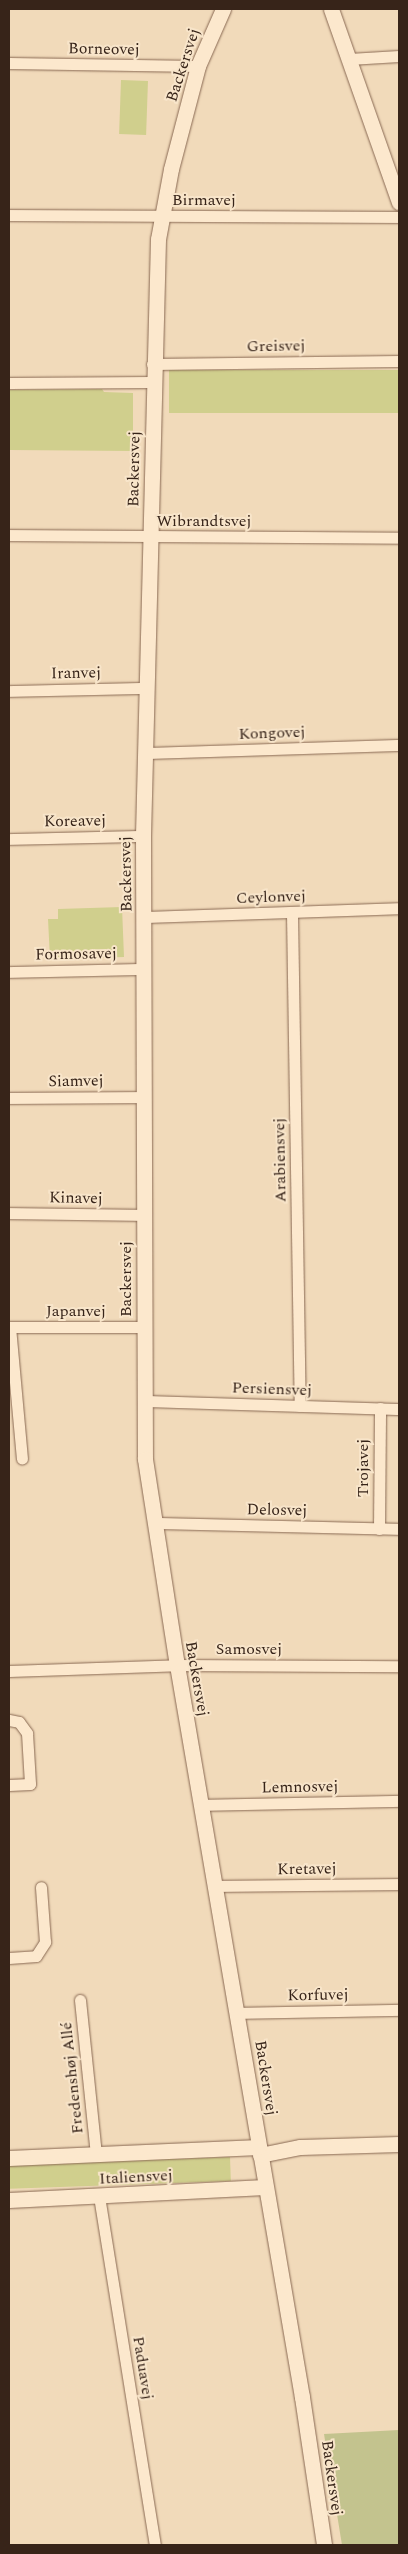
<!DOCTYPE html>
<html>
<head>
<meta charset="utf-8">
<style>
  body { margin:0 }
  #map { position:relative; width:408px; height:2554px; overflow:hidden; background:#f1daba; font-family:Spectral,serif }
  div>[style] { position:absolute }
  .green>* { inset:0; background:#d0cf8d; transform-origin:0 0 }
  .cemetery>* { inset:0; background:#c3c38e }
  .roads { filter:drop-shadow(0 0 1px #896953) drop-shadow(0 0 1px #896953) }
  .minor>* { height:11px; margin:-5.5px; padding:0 5.5px; transform-origin:5.5px; border-radius:5.5px; background:#fce8cd }
  .tertiary>* { height:15px; margin:-7.5px; padding:0 7.5px; transform-origin:7.5px; border-radius:7.5px; background:#fce8cd }
  span { translate:-50% -50%; white-space:nowrap; text-align:center; line-height:1.15; -webkit-text-stroke:4px #f8e5ca; paint-order:stroke }
  .street-label { font-size:16px; color:#372419 }
  .frame { position:absolute; inset:0; border:10px solid #372419; pointer-events:none }
</style>
</head>
<body>
<div id="map">
  <div class="green">
    <i style="left:121px;top:80px;width:27px;height:54px;rotate:2deg"></i>
    <i style="left:399px;top:370px;width:43px;height:230px;rotate:90deg"></i>
    <i style="clip-path:polygon(102px 389px,104px 392px,133px 393px,133px 451px,9px 450px,9px 390px)"></i>
    <i style="clip-path:polygon(122px 907px,124px 957px,50px 959px,48px 919px,58px 919px,58px 909px)"></i>
    <i style="left:230px;top:2157px;width:24px;height:221px;rotate:88deg"></i>
  </div>
  <div class="cemetery">
    <i style="clip-path:polygon(399px 2430px,399px 2545px,342px 2545px,324px 2434px)"></i>
  </div>
  <div class="roads">
    <div class="minor">
      <i style="left:349px;top:59px;width:50px;rotate:-3.4deg"></i>
      <i style="left:9px;top:63px;width:189px;rotate:0.9deg"></i>
      <i style="left:9px;top:215px;width:390px;rotate:0.3deg"></i>
      <i style="left:152px;top:364px;width:247px;rotate:-0.7deg"></i>
      <i style="left:9px;top:383px;width:143px;rotate:-0.4deg"></i>
      <i style="left:9px;top:535px;width:390px;rotate:0.4deg"></i>
      <i style="left:9px;top:691px;width:136px;rotate:-1.3deg"></i>
      <i style="left:145px;top:753px;width:254px;rotate:-1.8deg"></i>
      <i style="left:9px;top:839px;width:134px;rotate:-1.3deg"></i>
      <i style="left:292px;top:913px;width:493px;rotate:89.1deg"></i>
      <i style="left:144px;top:917px;width:255px;rotate:-2deg"></i>
      <i style="left:9px;top:972px;width:135px;rotate:-1.3deg"></i>
      <i style="left:9px;top:1098px;width:136px;rotate:-0.4deg"></i>
      <i style="left:9px;top:1213px;width:135px;rotate:0.8deg"></i>
      <i style="left:9px;top:1327px;width:135px"></i>
      <i style="left:10px;top:1327px;width:132px;rotate:84.8deg"></i>
      <i style="left:144px;top:1401px;width:255px;rotate:1.8deg"></i>
      <i style="left:154px;top:1523px;width:245px;rotate:1.4deg"></i>
      <i style="left:379px;top:1529px;width:121px;rotate:-89.5deg"></i>
      <i style="left:9px;top:1671px;width:168px;rotate:-2deg"></i>
      <i style="left:177px;top:1665px;width:222px;rotate:0.3deg"></i>
      <i style="left:9px;top:1720px;width:10px;rotate:11deg"></i>
      <i style="left:19px;top:1722px;width:14px;rotate:54deg"></i>
      <i style="left:27px;top:1733px;width:51px;rotate:86.6deg"></i>
      <i style="left:30px;top:1784px;width:21px;rotate:177deg"></i>
      <i style="left:201px;top:1805px;width:198px;rotate:-1.2deg"></i>
      <i style="left:215px;top:1886px;width:184px;rotate:-0.6deg"></i>
      <i style="left:9px;top:1958px;width:27px;rotate:-4deg"></i>
      <i style="left:36px;top:1956px;width:17px;rotate:-57deg"></i>
      <i style="left:45px;top:1942px;width:55px;rotate:-94.2deg"></i>
      <i style="left:80px;top:2000px;width:155px;rotate:84.1deg"></i>
      <i style="left:237px;top:2013px;width:162px;rotate:-1.1deg"></i>
      <i style="left:99px;top:2196px;width:353px;rotate:80.9deg"></i>
    </div>
    <div class="tertiary">
      <i style="left:223px;top:9px;width:62px;rotate:113.7deg"></i>
      <i style="left:198px;top:66px;width:106px;rotate:104.7deg"></i>
      <i style="left:171px;top:169px;width:71px;rotate:100.5deg"></i>
      <i style="left:158px;top:239px;width:597px;rotate:91.44deg"></i>
      <i style="left:143px;top:836px;width:623px;rotate:89.82deg"></i>
      <i style="left:145px;top:1459px;width:208px;rotate:81.2deg"></i>
      <i style="left:177px;top:1665px;width:743px;rotate:80.31deg"></i>
      <i style="left:302px;top:2397px;width:150px;rotate:81.5deg"></i>
      <i style="left:331px;top:9px;width:205px;rotate:70.6deg"></i>
      <i style="left:260px;top:2155px;width:41px;rotate:-11.3deg"></i>
      <i style="left:300px;top:2147px;width:99px;rotate:-1.7deg"></i>
      <i style="left:9px;top:2158px;width:250px;rotate:-2.5deg"></i>
      <i style="left:9px;top:2200px;width:256px;rotate:-2.9deg"></i>
    </div>
  </div>
  <div class="street-label">
    <span style="left:104px;top:49px;rotate:1deg">Borneovej</span>
    <span style="left:183px;top:65px;rotate:-72deg">Backersvej</span>
    <span style="left:204px;top:200px">Birmavej</span>
    <span style="left:276px;top:346px;rotate:-1deg">Greisvej</span>
    <span style="left:134px;top:469px;rotate:-89deg">Backersvej</span>
    <span style="left:204px;top:521px">Wibrandtsvej</span>
    <span style="left:76px;top:673px;rotate:-1deg">Iranvej</span>
    <span style="left:272px;top:733px;rotate:-2deg">Kongovej</span>
    <span style="left:75px;top:821px;rotate:-1deg">Koreavej</span>
    <span style="left:126px;top:874px;rotate:-91deg">Backersvej</span>
    <span style="left:271px;top:897px;rotate:-2deg">Ceylonvej</span>
    <span style="left:76px;top:954px;rotate:-1deg">Formosavej</span>
    <span style="left:76px;top:1081px;rotate:-1deg">Siamvej</span>
    <span style="left:280px;top:1160px;rotate:-91deg">Arabiensvej</span>
    <span style="left:76px;top:1198px;rotate:1deg">Kinavej</span>
    <span style="left:126px;top:1279px;rotate:-90deg">Backersvej</span>
    <span style="left:76px;top:1311px">Japanvej</span>
    <span style="left:272px;top:1389px;rotate:2deg">Persiensvej</span>
    <span style="left:363px;top:1468px;rotate:-90deg">Trojavej</span>
    <span style="left:277px;top:1510px;rotate:1deg">Delosvej</span>
    <span style="left:249px;top:1649px">Samosvej</span>
    <span style="left:197px;top:1679px;rotate:80deg">Backersvej</span>
    <span style="left:300px;top:1787px;rotate:-1deg">Lemnosvej</span>
    <span style="left:307px;top:1869px;rotate:-1deg">Kretavej</span>
    <span style="left:318px;top:1995px;rotate:-1deg">Korfuvej</span>
    <span style="left:72px;top:2078px;rotate:-96deg">Fredenshøj Allé</span>
    <span style="left:266px;top:2078px;rotate:81deg">Backersvej</span>
    <span style="left:136px;top:2177px;rotate:-3deg">Italiensvej</span>
    <span style="left:143px;top:2368px;rotate:81deg">Paduavej</span>
    <span style="left:332px;top:2478px;rotate:82deg">Backersvej</span>
  </div>
  <div class="frame"></div>
</div>
</body>
</html>
